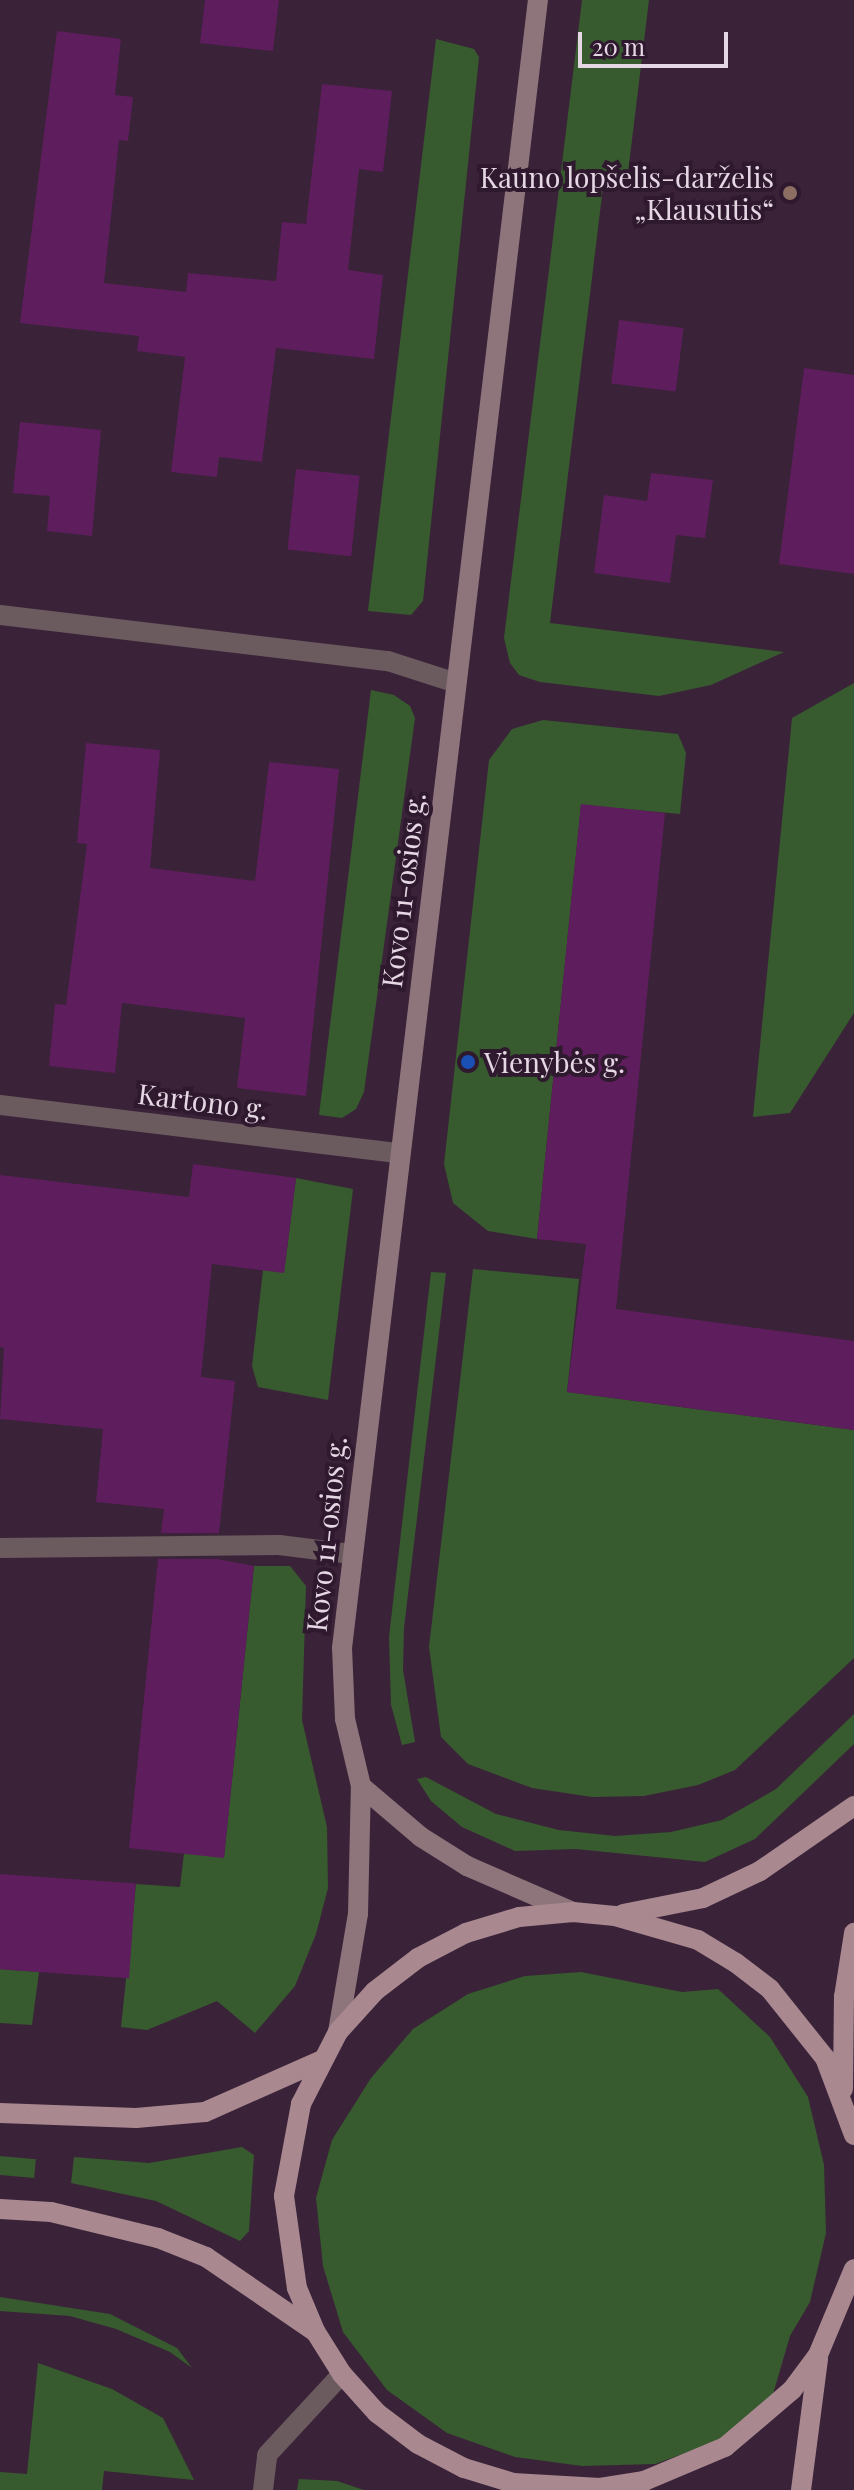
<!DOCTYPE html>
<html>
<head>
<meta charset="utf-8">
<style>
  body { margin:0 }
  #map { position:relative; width:854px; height:2490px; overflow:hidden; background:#3a2338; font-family:"Playfair Display",serif }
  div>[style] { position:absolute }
  .green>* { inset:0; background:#375a2f; transform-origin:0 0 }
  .building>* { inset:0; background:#5e1d5c; transform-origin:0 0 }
  .minor>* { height:20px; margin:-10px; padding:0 10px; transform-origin:10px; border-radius:10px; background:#6b5b5f }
  .tertiary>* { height:20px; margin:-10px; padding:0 10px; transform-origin:10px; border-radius:10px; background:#6b5b5f }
  .secondary>* { height:20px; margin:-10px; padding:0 10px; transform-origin:10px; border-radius:10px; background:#8e757b }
  .primary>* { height:20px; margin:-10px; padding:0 10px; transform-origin:10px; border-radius:10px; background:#a98890 }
  .dots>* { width:22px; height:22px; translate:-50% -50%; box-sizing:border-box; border:4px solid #2f192e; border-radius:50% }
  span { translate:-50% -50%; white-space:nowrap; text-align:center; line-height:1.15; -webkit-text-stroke:8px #2f192e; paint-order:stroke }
  .poi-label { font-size:28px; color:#e6d7e4 }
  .right { translate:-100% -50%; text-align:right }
  .left { translate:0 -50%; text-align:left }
  .street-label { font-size:28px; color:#e6d7e4 }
  .scale { position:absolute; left:578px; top:32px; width:150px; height:36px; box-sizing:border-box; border:4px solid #e6d7e4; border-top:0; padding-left:10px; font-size:24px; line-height:28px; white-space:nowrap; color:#e6d7e4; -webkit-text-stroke:6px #2f192e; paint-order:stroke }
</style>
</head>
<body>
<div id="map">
  <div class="green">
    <i style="clip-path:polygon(582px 0,649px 0,627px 181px,604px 179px,550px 623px,784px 652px,711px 685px,659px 696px,540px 682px,519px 675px,510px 663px,504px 638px)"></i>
    <i style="clip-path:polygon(436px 39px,474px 49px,479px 57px,423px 601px,411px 615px,368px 611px)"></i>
    <i style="clip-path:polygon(854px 683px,854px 1013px,790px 1113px,753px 1117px,792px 718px)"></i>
    <i style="clip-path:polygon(371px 690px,394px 695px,410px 706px,415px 718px,364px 1092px,356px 1109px,342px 1118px,319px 1115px)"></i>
    <i style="clip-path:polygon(543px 720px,678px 734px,686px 753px,680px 814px,581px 805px,537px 1239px,488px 1231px,453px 1203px,444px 1164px,489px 760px,512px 729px)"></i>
    <i style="clip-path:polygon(296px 1178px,353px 1189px,328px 1400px,258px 1387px,252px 1366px,263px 1270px,284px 1272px)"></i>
    <i style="clip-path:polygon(473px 1269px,579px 1279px,567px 1392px,854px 1430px,854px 1658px,735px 1770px,698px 1785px,644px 1796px,592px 1797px,532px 1788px,468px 1764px,441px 1737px,429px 1647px)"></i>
    <i style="clip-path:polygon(431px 1272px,446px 1273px,404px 1628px,403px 1670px,415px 1742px,402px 1745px,391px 1705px,389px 1637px)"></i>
    <i style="clip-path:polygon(254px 1566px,290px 1566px,306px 1586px,302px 1720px,327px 1827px,328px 1888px,316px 1934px,295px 1986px,255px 2033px,217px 2001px,147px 2030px,121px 2027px,136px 1884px,180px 1887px,184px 1853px,224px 1857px)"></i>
    <i style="clip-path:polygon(854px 1714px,854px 1744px,755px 1839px,705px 1862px,576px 1849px,515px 1851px,462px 1827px,431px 1801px,417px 1779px,426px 1777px,496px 1814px,559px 1830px,615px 1836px,671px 1832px,722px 1820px,776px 1789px)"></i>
    <i style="clip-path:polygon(0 1969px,39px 1972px,32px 2025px,0 2023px)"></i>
    <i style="clip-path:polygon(581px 1972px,682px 1992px,718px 1989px,770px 2037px,808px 2097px,824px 2165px,826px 2233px,810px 2302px,790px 2336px,771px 2401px,724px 2439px,655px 2464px,582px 2466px,515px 2457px,447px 2433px,387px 2390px,343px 2332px,323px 2266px,316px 2198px,332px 2140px,371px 2078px,413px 2029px,468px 1994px,525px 1976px)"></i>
    <i style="clip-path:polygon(242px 2147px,254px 2155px,249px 2231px,240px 2241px,156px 2201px,71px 2183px,74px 2157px,149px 2163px)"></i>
    <i style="left:0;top:2156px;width:36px;height:19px;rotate:5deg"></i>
    <i style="clip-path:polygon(0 2297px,110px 2314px,177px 2348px,192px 2368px,170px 2352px,116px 2329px,70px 2316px,0 2311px)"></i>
    <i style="clip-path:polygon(38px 2363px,112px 2389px,163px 2418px,194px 2480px,104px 2471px,102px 2490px,0 2490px,0 2472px,27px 2474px)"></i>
    <i style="clip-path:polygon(299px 2479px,337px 2481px,364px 2490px,297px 2490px)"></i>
  </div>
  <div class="building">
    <i style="clip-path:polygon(205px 0,279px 0,273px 51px,200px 43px)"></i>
    <i style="clip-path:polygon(57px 31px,121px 39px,115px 95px,133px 97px,128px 141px,119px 140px,104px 283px,186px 292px,188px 273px,276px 281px,282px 222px,306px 224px,322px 84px,392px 91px,383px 172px,359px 169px,348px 270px,383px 275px,374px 359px,276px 348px,262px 462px,219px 457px,217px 477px,171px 472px,185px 357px,137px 351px,139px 336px,20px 323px)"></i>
    <i style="left:619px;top:320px;width:65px;height:64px;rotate:7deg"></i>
    <i style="clip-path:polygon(804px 368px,854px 375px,854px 574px,779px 564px)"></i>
    <i style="clip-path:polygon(20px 422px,101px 430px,92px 536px,47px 531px,50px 496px,13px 493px)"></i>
    <i style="left:296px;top:469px;width:64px;height:81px;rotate:6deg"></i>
    <i style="clip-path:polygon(651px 473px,713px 480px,705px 538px,676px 535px,670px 583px,594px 573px,604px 495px,647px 501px)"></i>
    <i style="clip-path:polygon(86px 743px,160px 750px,150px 868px,255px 881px,269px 762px,339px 769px,306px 1096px,237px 1088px,245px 1018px,122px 1003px,115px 1073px,49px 1066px,55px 1004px,66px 1005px,87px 844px,77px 843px)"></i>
    <i style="clip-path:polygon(581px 804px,665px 813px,616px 1309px,854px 1341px,854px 1430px,567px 1392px,586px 1244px,537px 1239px)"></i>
    <i style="clip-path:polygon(193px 1164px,296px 1178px,284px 1273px,212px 1264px,201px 1377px,235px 1381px,219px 1533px,161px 1533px,164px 1509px,96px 1502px,103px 1429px,0 1419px,4px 1348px,0 1347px,0 1175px,189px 1197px)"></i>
    <i style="clip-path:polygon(158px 1559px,217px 1559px,254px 1566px,224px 1858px,129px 1848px)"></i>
    <i style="left:0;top:1874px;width:136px;height:95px;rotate:4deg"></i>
  </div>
  <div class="minor">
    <i style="left:0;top:615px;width:391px;rotate:6.8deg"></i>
    <i style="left:388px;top:661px;width:71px;rotate:17.9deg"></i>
    <i style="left:0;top:1105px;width:402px;rotate:6.9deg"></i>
    <i style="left:0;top:1548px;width:279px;rotate:-0.6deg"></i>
    <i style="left:279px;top:1545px;width:73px;rotate:7.1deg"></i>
  </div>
  <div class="tertiary">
    <i style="left:263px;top:2490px;width:35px;rotate:-83deg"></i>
    <i style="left:267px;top:2455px;width:110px;rotate:-47.2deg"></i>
  </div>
  <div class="secondary">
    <i style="left:361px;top:1786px;width:79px;rotate:40.4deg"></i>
    <i style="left:421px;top:1837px;width:54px;rotate:32.2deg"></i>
    <i style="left:467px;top:1866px;width:116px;rotate:23.5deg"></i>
    <i style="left:338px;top:2032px;width:120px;rotate:-80.4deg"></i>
    <i style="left:358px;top:1914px;width:128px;rotate:-88.7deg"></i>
    <i style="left:361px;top:1786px;width:69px;rotate:-103.4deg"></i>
    <i style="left:345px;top:1719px;width:71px;rotate:-92.4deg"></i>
    <i style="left:342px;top:1648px;width:1660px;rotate:-83.22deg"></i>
  </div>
  <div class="primary">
    <i style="left:623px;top:1914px;width:82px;rotate:-11.3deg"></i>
    <i style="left:703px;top:1898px;width:63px;rotate:-25.3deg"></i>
    <i style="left:760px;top:1871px;width:114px;rotate:-34.7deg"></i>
    <i style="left:843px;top:2089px;width:92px;rotate:-89.4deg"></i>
    <i style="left:844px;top:1997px;width:65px;rotate:-81.1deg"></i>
    <i style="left:0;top:2113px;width:136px;rotate:2.1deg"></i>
    <i style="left:136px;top:2118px;width:69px;rotate:-5deg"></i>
    <i style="left:205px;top:2112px;width:126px;rotate:-23.9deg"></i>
    <i style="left:854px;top:2135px;width:82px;rotate:-110.6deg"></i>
    <i style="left:825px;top:2058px;width:88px;rotate:-128.6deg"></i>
    <i style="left:770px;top:1989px;width:43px;rotate:-142.6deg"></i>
    <i style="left:736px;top:1963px;width:44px;rotate:-148.8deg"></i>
    <i style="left:698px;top:1940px;width:86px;rotate:-163.9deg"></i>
    <i style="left:615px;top:1916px;width:42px;rotate:-174.6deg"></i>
    <i style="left:573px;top:1912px;width:54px;rotate:174.7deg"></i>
    <i style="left:519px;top:1917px;width:55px;rotate:163.2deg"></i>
    <i style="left:466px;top:1933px;width:54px;rotate:152.5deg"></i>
    <i style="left:418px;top:1958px;width:54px;rotate:142.5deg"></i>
    <i style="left:375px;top:1991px;width:55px;rotate:132.1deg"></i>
    <i style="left:338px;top:2032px;width:81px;rotate:117.2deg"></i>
    <i style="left:301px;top:2104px;width:94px;rotate:100.5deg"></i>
    <i style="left:284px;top:2196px;width:93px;rotate:82deg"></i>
    <i style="left:297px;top:2288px;width:47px;rotate:67.3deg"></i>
    <i style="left:315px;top:2331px;width:51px;rotate:57.9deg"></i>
    <i style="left:342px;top:2374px;width:52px;rotate:48.1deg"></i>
    <i style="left:377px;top:2413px;width:51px;rotate:37.1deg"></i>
    <i style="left:418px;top:2444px;width:52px;rotate:27.6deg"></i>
    <i style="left:464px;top:2468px;width:51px;rotate:17deg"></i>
    <i style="left:513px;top:2483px;width:87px;rotate:3.3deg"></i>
    <i style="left:600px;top:2488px;width:45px;rotate:-9deg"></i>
    <i style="left:644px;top:2481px;width:88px;rotate:-22.8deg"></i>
    <i style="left:725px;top:2447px;width:88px;rotate:-40.4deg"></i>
    <i style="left:792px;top:2390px;width:44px;rotate:-53.4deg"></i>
    <i style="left:818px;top:2355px;width:93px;rotate:-67.3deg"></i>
    <i style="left:0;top:2209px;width:51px;rotate:3.4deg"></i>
    <i style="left:51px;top:2212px;width:110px;rotate:13.7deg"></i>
    <i style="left:158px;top:2238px;width:52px;rotate:21.6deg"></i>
    <i style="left:206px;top:2257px;width:131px;rotate:34.4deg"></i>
    <i style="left:801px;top:2490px;width:132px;rotate:-82.6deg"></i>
  </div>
  <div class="dots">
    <i style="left:790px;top:193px;background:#8d6e63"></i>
    <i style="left:468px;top:1062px;background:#1a4fb4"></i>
  </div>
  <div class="poi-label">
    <span class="right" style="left:774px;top:193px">Kauno lopšelis-darželis<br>„Klausutis“</span>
    <span class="left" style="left:484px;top:1062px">Vienybės g.</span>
  </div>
  <div class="street-label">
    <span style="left:403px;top:890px;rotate:-83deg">Kovo 11-osios g.</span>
    <span style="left:203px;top:1101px;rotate:7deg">Kartono g.</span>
    <span style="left:326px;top:1534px;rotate:-84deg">Kovo 11-osios g.</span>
  </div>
  <div class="scale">20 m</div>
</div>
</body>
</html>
